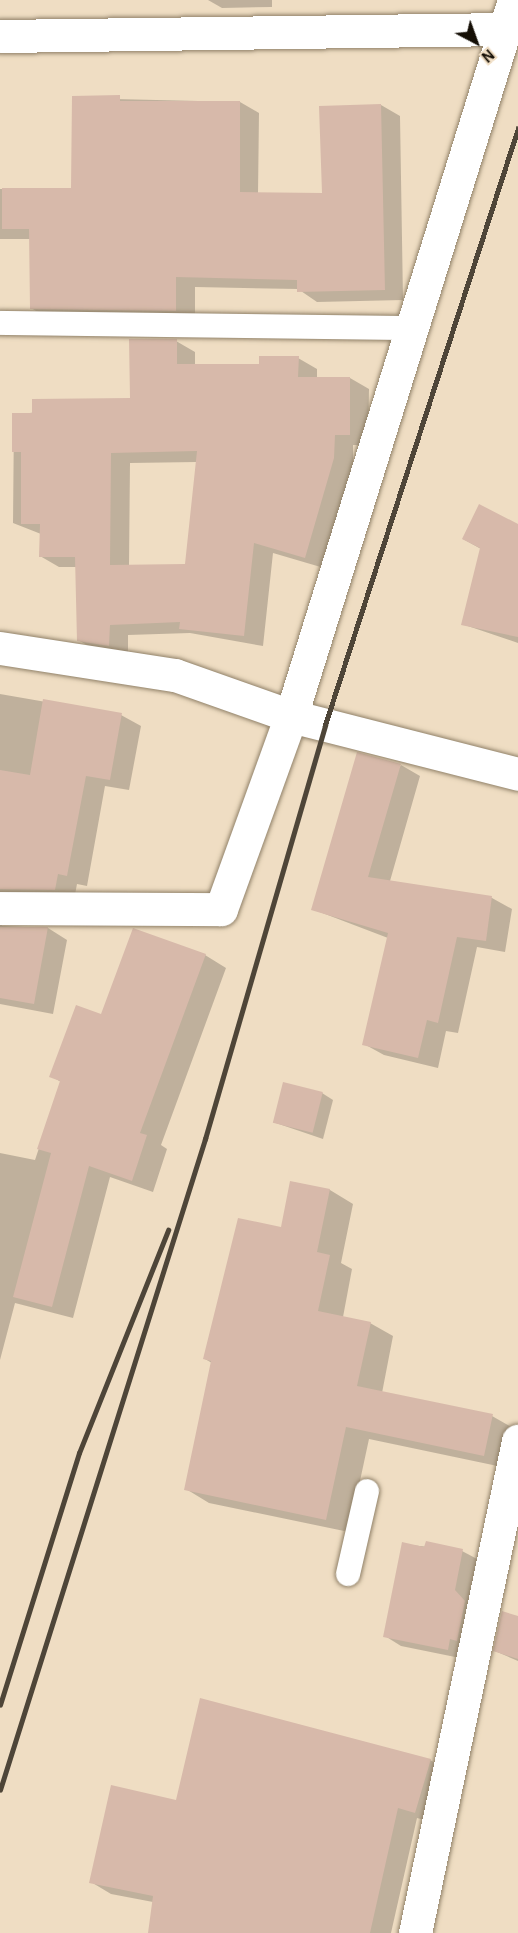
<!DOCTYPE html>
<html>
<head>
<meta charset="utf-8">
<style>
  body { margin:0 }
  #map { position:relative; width:518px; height:1933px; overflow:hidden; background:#efddc3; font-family:"Alegreya Sans",sans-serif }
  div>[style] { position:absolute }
  .shadow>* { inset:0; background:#0003 }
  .building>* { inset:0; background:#d7b9aa; transform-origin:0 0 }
  .roads { filter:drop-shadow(0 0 2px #908168) drop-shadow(0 0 2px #908168) }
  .lane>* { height:24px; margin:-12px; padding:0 12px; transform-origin:12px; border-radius:12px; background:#fff }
  .street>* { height:33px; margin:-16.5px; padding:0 16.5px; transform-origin:16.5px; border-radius:16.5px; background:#fff }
  .rail>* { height:4.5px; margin:-2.25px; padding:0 2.25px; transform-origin:2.25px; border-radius:2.25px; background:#4e4538 }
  span { translate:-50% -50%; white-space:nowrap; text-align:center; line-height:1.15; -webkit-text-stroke:4.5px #efddc3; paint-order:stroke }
  .north { position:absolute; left:446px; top:12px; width:60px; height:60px; -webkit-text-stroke:4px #efddc3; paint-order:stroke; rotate:139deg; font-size:16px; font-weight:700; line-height:24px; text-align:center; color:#150f06 }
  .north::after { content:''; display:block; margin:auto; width:21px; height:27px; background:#150f06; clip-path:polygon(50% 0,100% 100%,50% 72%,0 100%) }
</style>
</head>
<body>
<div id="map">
  <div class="shadow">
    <i style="clip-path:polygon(208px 0,272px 0,272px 7px,222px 8px)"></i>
    <i style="clip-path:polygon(73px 98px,240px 102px,259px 113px,258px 194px,323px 195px,381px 105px,400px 116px,403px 300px,317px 302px,298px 289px,195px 287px,195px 321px,50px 319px,31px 308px,31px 239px,0 239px,0 189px,73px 189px)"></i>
    <i style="clip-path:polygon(evenodd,176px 341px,195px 352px,195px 365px,261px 366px,298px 358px,317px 369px,317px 378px,350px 378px,369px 389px,368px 445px,353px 445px,353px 469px,324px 568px,273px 553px,263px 646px,190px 633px,128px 635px,128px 656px,98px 651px,78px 640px,77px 567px,59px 567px,40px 556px,41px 534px,13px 523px,14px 415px,131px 400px,176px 341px,197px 462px,186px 565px,129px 566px,130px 463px,197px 462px)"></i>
    <i style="clip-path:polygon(518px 525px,518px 643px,462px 624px,481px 549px,463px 539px)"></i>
    <i style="clip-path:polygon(0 694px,121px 715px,141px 726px,129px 790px,105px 786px,87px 886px,77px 884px,74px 900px,2px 910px,2px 926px,48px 928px,67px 940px,53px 1014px,0 1004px)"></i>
    <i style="clip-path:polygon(401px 765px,420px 776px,390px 881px,492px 898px,512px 909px,505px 952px,477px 947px,458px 1033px,446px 1031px,438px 1068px,384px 1055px,364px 1044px,388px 938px,312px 909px)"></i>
    <i style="clip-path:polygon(205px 955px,226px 968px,161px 1145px,167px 1149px,153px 1192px,110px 1177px,73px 1318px,15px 1303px,0 1360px,0 1153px,35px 1160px,61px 1082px,51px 1076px,102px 1016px)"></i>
    <i style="clip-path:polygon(322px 1093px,333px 1100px,323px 1139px,273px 1122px)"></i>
    <i style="clip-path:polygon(292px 1182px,330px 1190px,353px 1204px,341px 1263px,352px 1269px,343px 1317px,370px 1323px,393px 1336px,382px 1393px,492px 1416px,515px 1429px,507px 1468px,369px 1439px,349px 1532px,209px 1503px,186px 1489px,212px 1363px,205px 1359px,282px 1229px)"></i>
    <i style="clip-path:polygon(403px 1544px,462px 1551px,479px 1560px,465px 1659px,401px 1646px,385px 1636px)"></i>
    <i style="clip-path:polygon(518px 1618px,518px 1661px,495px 1651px)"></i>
    <i style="clip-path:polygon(430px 1760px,450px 1771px,435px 1823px,417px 1818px,391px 1933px,150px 1933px,153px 1902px,111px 1894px,91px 1882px,177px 1802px)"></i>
  </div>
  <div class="building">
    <i style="clip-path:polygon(120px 95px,120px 101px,240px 101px,240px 192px,322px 193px,319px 106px,381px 104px,385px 290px,297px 292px,297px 280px,176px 277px,176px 311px,30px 309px,29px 229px,2px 229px,2px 188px,71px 188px,72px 96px)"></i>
    <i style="clip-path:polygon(evenodd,129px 339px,177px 339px,177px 364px,259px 364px,259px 356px,299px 356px,298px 377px,350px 377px,350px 435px,335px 435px,334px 458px,305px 558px,254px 543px,244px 636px,179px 629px,180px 622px,110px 625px,109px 646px,77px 641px,75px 557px,39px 557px,40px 524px,21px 524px,21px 452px,12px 452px,12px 413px,32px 413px,32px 399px,130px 398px,129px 339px,197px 451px,185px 564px,110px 565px,111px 453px,197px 451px)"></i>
    <i style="clip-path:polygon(479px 504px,518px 524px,518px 637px,461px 625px,480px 548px,462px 539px)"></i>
    <i style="clip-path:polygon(43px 699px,122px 713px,110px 780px,86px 776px,67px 876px,58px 874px,55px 890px,0 889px,0 770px,30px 775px)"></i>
    <i style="clip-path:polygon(357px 752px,401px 764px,368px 877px,492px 896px,486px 941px,457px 937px,438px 1023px,427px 1020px,418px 1058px,362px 1045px,388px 933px,311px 910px)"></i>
    <i style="clip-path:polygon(0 927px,48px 927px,34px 1004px,0 998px)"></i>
    <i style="clip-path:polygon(133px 928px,206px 954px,140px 1133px,147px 1135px,132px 1181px,89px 1166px,52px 1307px,13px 1297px,51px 1153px,37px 1149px,60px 1081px,49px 1077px,76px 1005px,101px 1014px)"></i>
    <i style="left:283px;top:1082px;width:41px;height:42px;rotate:14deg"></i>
    <i style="clip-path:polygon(290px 1181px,330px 1189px,317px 1252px,330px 1255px,318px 1311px,371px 1322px,357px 1386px,493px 1414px,484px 1456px,346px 1427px,326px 1520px,184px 1490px,211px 1361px,203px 1359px,238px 1218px,281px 1227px)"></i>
    <i style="clip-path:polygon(426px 1541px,463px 1549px,455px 1590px,465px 1601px,457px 1641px,450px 1639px,448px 1650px,383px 1637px,402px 1542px,424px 1547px)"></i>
    <i style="clip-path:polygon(502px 1611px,518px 1616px,518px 1659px,493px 1651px)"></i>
    <i style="clip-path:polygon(200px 1698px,431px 1759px,415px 1813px,398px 1808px,370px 1933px,148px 1933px,153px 1896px,89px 1883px,111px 1785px,176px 1800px)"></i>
  </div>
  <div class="roads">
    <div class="lane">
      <i style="left:0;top:323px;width:411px;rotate:0.7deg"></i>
      <i style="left:348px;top:1574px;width:85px;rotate:-77.1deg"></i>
    </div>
    <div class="street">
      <i style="left:0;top:36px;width:505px;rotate:-0.79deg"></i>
      <i style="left:0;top:648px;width:177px;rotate:8.8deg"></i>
      <i style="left:175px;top:675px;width:123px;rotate:19.5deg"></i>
      <i style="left:291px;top:716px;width:234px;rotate:14.3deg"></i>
      <i style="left:0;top:908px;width:221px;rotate:0.3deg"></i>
      <i style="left:221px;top:909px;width:205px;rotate:-70.1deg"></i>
      <i style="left:291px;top:716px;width:750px;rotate:-72.7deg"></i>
      <i style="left:415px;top:1933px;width:503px;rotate:-78.18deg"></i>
    </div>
  </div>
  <div class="rail">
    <i style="left:0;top:1705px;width:264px;rotate:-72.6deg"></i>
    <i style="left:79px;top:1453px;width:240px;rotate:-68.2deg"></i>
    <i style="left:0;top:1790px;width:683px;rotate:-72.52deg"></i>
    <i style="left:205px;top:1139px;width:431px;rotate:-73.8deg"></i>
    <i style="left:325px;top:725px;width:627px;rotate:-72.08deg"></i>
  </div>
  <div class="north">N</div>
</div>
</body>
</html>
